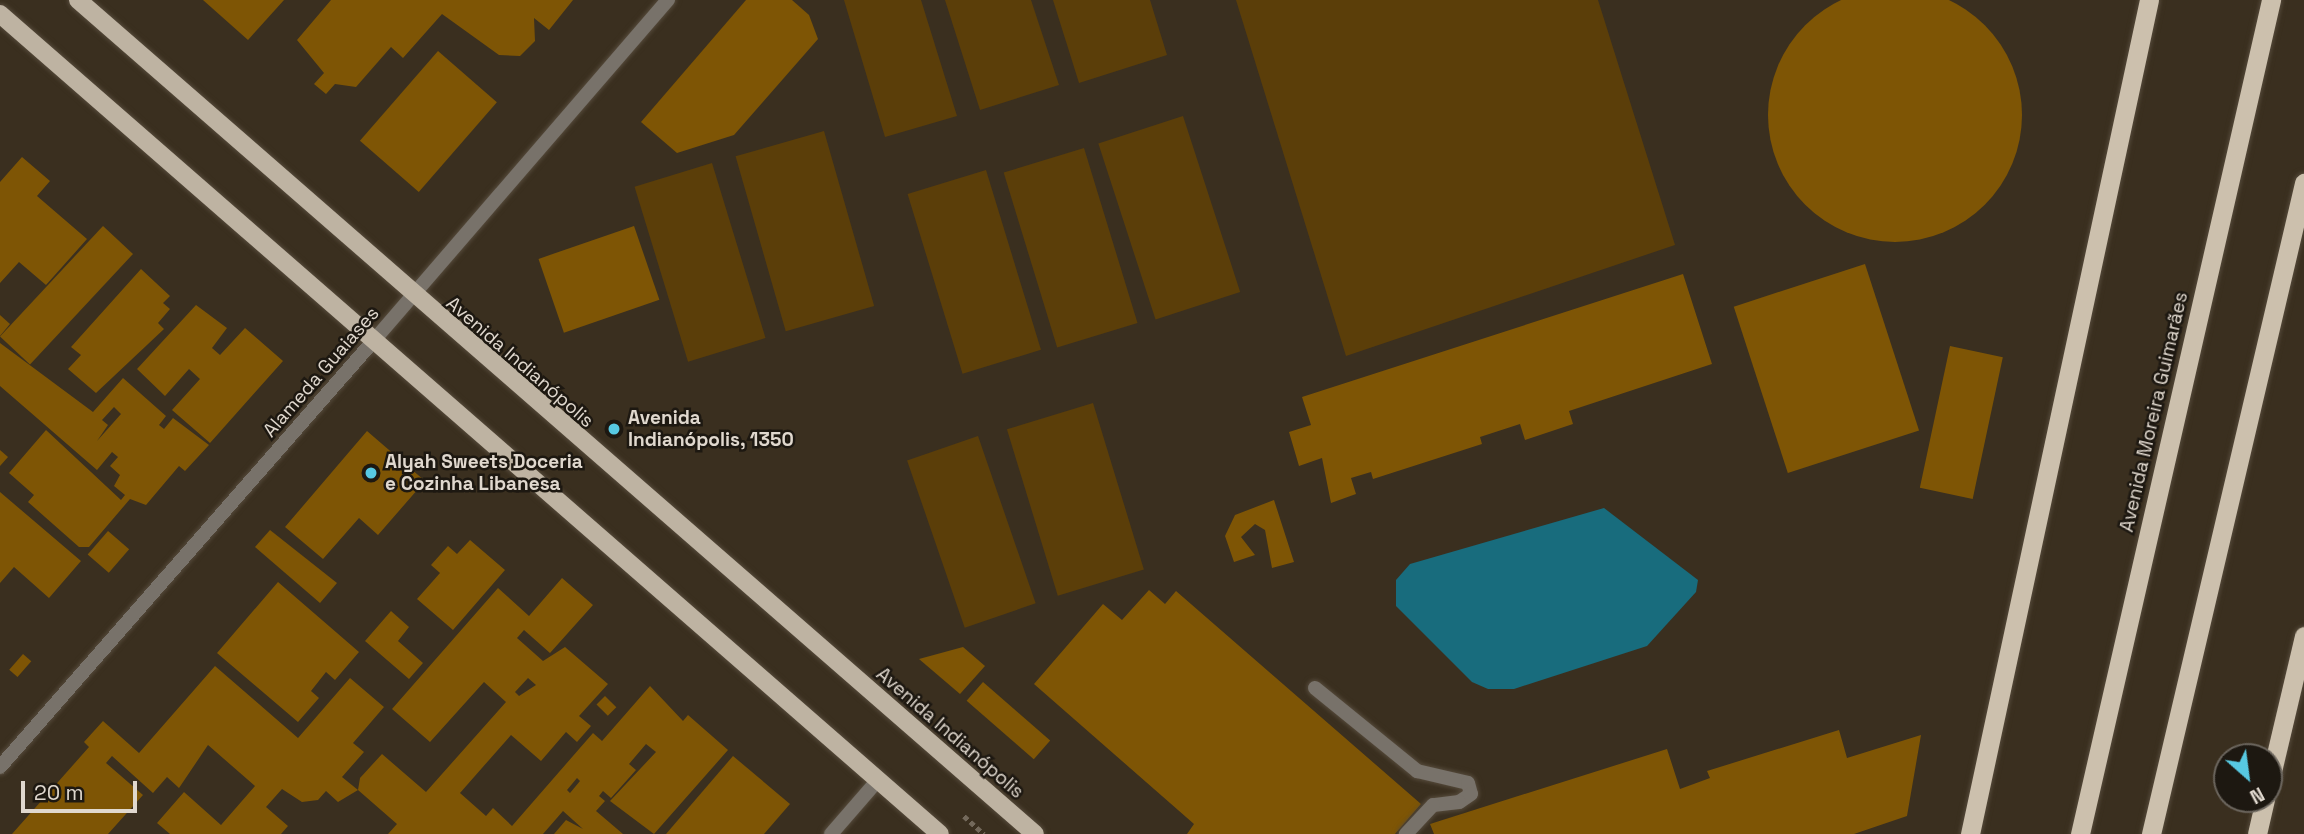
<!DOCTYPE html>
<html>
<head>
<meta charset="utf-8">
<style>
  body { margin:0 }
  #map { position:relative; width:2304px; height:834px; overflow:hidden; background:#3a2f1f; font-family:"Space Grotesk",sans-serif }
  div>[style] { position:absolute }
  .green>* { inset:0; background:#5b3e09; transform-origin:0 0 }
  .water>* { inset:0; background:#186c7d }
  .building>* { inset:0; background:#7e5505; transform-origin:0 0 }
  .round { border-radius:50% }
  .path>* { height:4.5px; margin-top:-2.25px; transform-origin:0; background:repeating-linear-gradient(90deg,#73695b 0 5px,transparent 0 8.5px) }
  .roads { filter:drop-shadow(0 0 2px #554a3b) drop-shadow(0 0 2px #554a3b) }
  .service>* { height:14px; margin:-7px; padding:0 7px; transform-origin:7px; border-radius:7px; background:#78726a }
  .minor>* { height:14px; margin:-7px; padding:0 7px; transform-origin:7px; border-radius:7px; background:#78726a }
  .tertiary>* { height:14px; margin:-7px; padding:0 7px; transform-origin:7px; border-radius:7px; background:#78726a }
  .primary>* { height:18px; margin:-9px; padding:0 9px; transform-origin:9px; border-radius:9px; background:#beb3a2 }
  .trunk>* { height:19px; margin:-9.5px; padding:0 9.5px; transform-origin:9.5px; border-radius:9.5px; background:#ccc0ad }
  .dots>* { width:19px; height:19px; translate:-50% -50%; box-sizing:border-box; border:4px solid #1d1811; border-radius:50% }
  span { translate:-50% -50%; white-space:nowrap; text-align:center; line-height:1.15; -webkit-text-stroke:5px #1d1811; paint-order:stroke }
  .street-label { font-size:19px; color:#e0d8ce }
  .poi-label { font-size:19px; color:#e0d8ce; font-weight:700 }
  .left { translate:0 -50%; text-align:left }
  .north { position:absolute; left:2213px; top:743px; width:70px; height:70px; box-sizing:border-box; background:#1d1811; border:2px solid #6b655d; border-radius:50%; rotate:152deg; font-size:19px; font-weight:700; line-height:28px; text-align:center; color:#e0d8ce }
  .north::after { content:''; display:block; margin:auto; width:24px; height:32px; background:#57c9e2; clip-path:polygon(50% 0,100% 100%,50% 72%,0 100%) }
  .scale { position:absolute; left:21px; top:781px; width:116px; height:32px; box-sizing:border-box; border:4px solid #e0d8ce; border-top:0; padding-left:9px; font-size:21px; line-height:24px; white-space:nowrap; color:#e0d8ce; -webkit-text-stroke:5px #1d1811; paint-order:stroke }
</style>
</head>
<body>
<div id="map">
  <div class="green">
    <i style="clip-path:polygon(844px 0,921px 0,957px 116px,885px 137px)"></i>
    <i style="clip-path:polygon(945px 0,1031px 0,1059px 85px,980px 110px)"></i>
    <i style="clip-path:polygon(1053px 0,1150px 0,1167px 55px,1079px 83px)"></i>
    <i style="clip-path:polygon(1236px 0,1598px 0,1675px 245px,1346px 356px)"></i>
    <i style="left:1183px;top:116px;width:185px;height:89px;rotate:72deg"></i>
    <i style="left:824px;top:131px;width:182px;height:92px;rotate:74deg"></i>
    <i style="left:1084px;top:148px;width:183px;height:84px;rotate:73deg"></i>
    <i style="left:712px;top:163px;width:183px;height:81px;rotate:73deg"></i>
    <i style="left:986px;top:170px;width:188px;height:82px;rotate:73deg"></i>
    <i style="left:1093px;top:403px;width:174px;height:90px;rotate:73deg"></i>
    <i style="left:978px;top:436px;width:177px;height:75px;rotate:71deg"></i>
  </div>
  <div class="water">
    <i style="clip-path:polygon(1604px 508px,1698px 580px,1696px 592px,1647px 646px,1514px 689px,1488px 689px,1472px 682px,1396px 606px,1396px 580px,1410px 564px)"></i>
  </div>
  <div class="building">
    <i class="round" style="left:1768px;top:-12px;width:254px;height:254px"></i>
    <i style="clip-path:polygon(203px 0,284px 0,248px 40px)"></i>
    <i style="clip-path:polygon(331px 0,573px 0,549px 30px,534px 18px,535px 41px,520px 56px,499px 55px,442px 14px,403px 58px,391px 47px,356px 87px,335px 84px,326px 94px,314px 84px,324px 73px,297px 40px)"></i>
    <i style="clip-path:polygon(746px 0,792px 0,809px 15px,818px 39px,734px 135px,677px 153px,641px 122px)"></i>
    <i style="left:438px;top:51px;width:78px;height:119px;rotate:41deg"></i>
    <i style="clip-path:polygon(22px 157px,50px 181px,37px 196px,87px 239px,46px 285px,19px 262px,0 283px,0 182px)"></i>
    <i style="left:103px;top:226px;width:41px;height:151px;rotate:43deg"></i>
    <i style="left:634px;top:226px;width:78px;height:101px;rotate:71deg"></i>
    <i style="left:1865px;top:264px;width:175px;height:138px;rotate:72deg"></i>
    <i style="clip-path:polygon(141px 269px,170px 296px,163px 303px,170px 309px,158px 323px,164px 329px,96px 393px,68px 369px,81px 355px,71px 347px)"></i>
    <i style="clip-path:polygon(1683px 274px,1712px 364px,1569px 411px,1573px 424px,1525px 440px,1520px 424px,1480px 437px,1482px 444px,1373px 479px,1371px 472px,1351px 478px,1356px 494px,1331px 503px,1322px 458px,1299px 466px,1289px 432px,1311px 425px,1302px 397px)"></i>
    <i style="clip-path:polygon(196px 305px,227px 328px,212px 348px,220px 355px,245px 328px,283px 361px,210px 443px,172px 410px,200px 379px,189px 369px,165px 396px,137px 369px)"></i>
    <i style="clip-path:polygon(0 315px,10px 324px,0 336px)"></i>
    <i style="clip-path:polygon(evenodd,0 343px,93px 412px,123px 378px,166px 416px,159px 425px,164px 429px,173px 418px,209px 445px,185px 471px,179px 466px,146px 505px,130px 499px,89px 547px,79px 547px,28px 502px,34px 495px,9px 473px,46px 430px,121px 500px,125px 495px,114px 486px,120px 475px,110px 466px,118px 457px,112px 452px,97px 470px,0 386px,0 343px,114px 407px,121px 414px,97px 441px,108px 425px,102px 420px,114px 407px)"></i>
    <i style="left:1950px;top:346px;width:54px;height:145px;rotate:12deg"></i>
    <i style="clip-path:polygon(367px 431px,425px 481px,378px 535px,359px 518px,323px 559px,285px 527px)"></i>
    <i style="clip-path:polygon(0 450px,8px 457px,0 466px)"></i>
    <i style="clip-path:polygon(0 492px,81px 561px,49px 598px,14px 567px,0 583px)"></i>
    <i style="clip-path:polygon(1274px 500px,1294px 562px,1272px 568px,1265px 530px,1255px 524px,1241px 537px,1255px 555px,1234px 562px,1225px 536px,1235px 515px)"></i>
    <i style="clip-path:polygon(270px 530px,337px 583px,320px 603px,255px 547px)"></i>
    <i style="left:108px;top:531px;width:28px;height:31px;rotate:41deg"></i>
    <i style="clip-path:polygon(470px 540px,505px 570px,453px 630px,417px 599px,440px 573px,431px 565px,448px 546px,457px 554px)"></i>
    <i style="clip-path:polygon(evenodd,562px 578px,593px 605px,550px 653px,524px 630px,517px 638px,543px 661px,565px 647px,608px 684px,579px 716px,591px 726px,577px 742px,566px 732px,541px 761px,511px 735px,460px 793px,486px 816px,493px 808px,512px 826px,593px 733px,602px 741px,650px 686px,683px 721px,688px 715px,728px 750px,654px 834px,610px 801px,656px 752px,646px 744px,629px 764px,636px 770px,611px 798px,603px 791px,599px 796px,605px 801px,596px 811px,623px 834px,554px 834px,566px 820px,583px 829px,563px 811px,543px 834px,388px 834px,397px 824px,358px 790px,360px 778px,382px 754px,426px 792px,506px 702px,484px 682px,430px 742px,392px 709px,498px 588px,529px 616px,562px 578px,528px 678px,536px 685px,519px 696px,515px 692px,528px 678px,562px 578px,577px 778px,580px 781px,570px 793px,567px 790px,577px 778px)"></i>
    <i style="clip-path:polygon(278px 582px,359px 652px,335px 680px,326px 672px,311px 691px,319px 698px,298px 722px,217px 653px)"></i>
    <i style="clip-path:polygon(1149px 590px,1165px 604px,1176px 591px,1421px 804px,1395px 834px,1187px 834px,1194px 824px,1034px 684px,1103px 604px,1122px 620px)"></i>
    <i style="clip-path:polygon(391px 611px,409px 627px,398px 641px,423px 663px,409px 679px,365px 641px)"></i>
    <i style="clip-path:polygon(963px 647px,985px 666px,960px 694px,919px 659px)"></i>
    <i style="left:23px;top:654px;width:11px;height:21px;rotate:41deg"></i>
    <i style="clip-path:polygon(215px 666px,298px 738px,350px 678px,384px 707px,353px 743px,364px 752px,342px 777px,358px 790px,338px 802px,326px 791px,318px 800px,302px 802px,282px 789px,266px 807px,288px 826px,281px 834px,170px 834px,157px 823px,184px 792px,221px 825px,255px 786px,208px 745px,179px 788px,167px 777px,153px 793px,112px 756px,106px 763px,143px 795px,108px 834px,12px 834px,89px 747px,84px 742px,103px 721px,139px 753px)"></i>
    <i style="left:983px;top:682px;width:89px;height:25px;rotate:41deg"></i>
    <i style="left:605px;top:696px;width:16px;height:12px;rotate:45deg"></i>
    <i style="clip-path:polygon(1839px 730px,1847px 758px,1921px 735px,1907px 816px,1854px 834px,1434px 834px,1430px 824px,1667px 749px,1680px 789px,1710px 778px,1707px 771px)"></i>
    <i style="clip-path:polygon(733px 756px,790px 804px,764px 834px,666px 834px)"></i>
  </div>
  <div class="path">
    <i style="left:964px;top:816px;width:27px;rotate:42deg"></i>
  </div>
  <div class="roads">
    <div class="service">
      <i style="left:1315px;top:688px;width:132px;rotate:39.1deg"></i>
      <i style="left:1417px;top:771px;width:52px;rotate:13.2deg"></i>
      <i style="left:1468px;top:783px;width:11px;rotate:75deg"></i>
      <i style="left:1471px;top:794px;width:14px;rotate:146deg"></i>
      <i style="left:1459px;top:802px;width:26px;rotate:173deg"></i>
      <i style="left:1433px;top:805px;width:40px;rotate:133deg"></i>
    </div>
    <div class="minor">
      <i style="left:0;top:767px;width:570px;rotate:-48.77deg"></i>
      <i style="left:831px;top:834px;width:72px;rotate:-49deg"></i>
    </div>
    <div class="tertiary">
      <i style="left:376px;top:338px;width:447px;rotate:-49.2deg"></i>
    </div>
    <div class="primary">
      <i style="left:78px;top:0;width:1269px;rotate:41.07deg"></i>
      <i style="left:0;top:14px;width:1247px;rotate:41.1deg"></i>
    </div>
    <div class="trunk">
      <i style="left:2269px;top:784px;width:152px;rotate:-76.7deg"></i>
      <i style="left:1970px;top:834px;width:853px;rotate:-77.89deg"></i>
      <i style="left:2080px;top:834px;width:856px;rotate:-77.1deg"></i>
      <i style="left:2151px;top:834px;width:669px;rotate:-76.77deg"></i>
      <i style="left:2257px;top:834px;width:36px;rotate:-77deg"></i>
    </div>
  </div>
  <div class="dots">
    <i style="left:614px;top:429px;background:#57c9e2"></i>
    <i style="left:371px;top:473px;background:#57c9e2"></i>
  </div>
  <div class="street-label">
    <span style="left:520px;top:362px;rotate:41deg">Avenida Indianópolis</span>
    <span style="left:321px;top:372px;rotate:-49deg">Alameda Guaiases</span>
    <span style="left:2154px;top:412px;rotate:-77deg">Avenida Moreira Guimarães</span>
    <span style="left:950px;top:733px;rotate:41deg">Avenida Indianópolis</span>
  </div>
  <div class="poi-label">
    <span class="left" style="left:628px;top:429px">Avenida<br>Indianópolis, 1350</span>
    <span class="left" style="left:385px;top:473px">Alyah Sweets Doceria<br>e Cozinha Libanesa</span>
  </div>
  <div class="north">N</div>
  <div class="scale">20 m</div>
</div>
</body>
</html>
